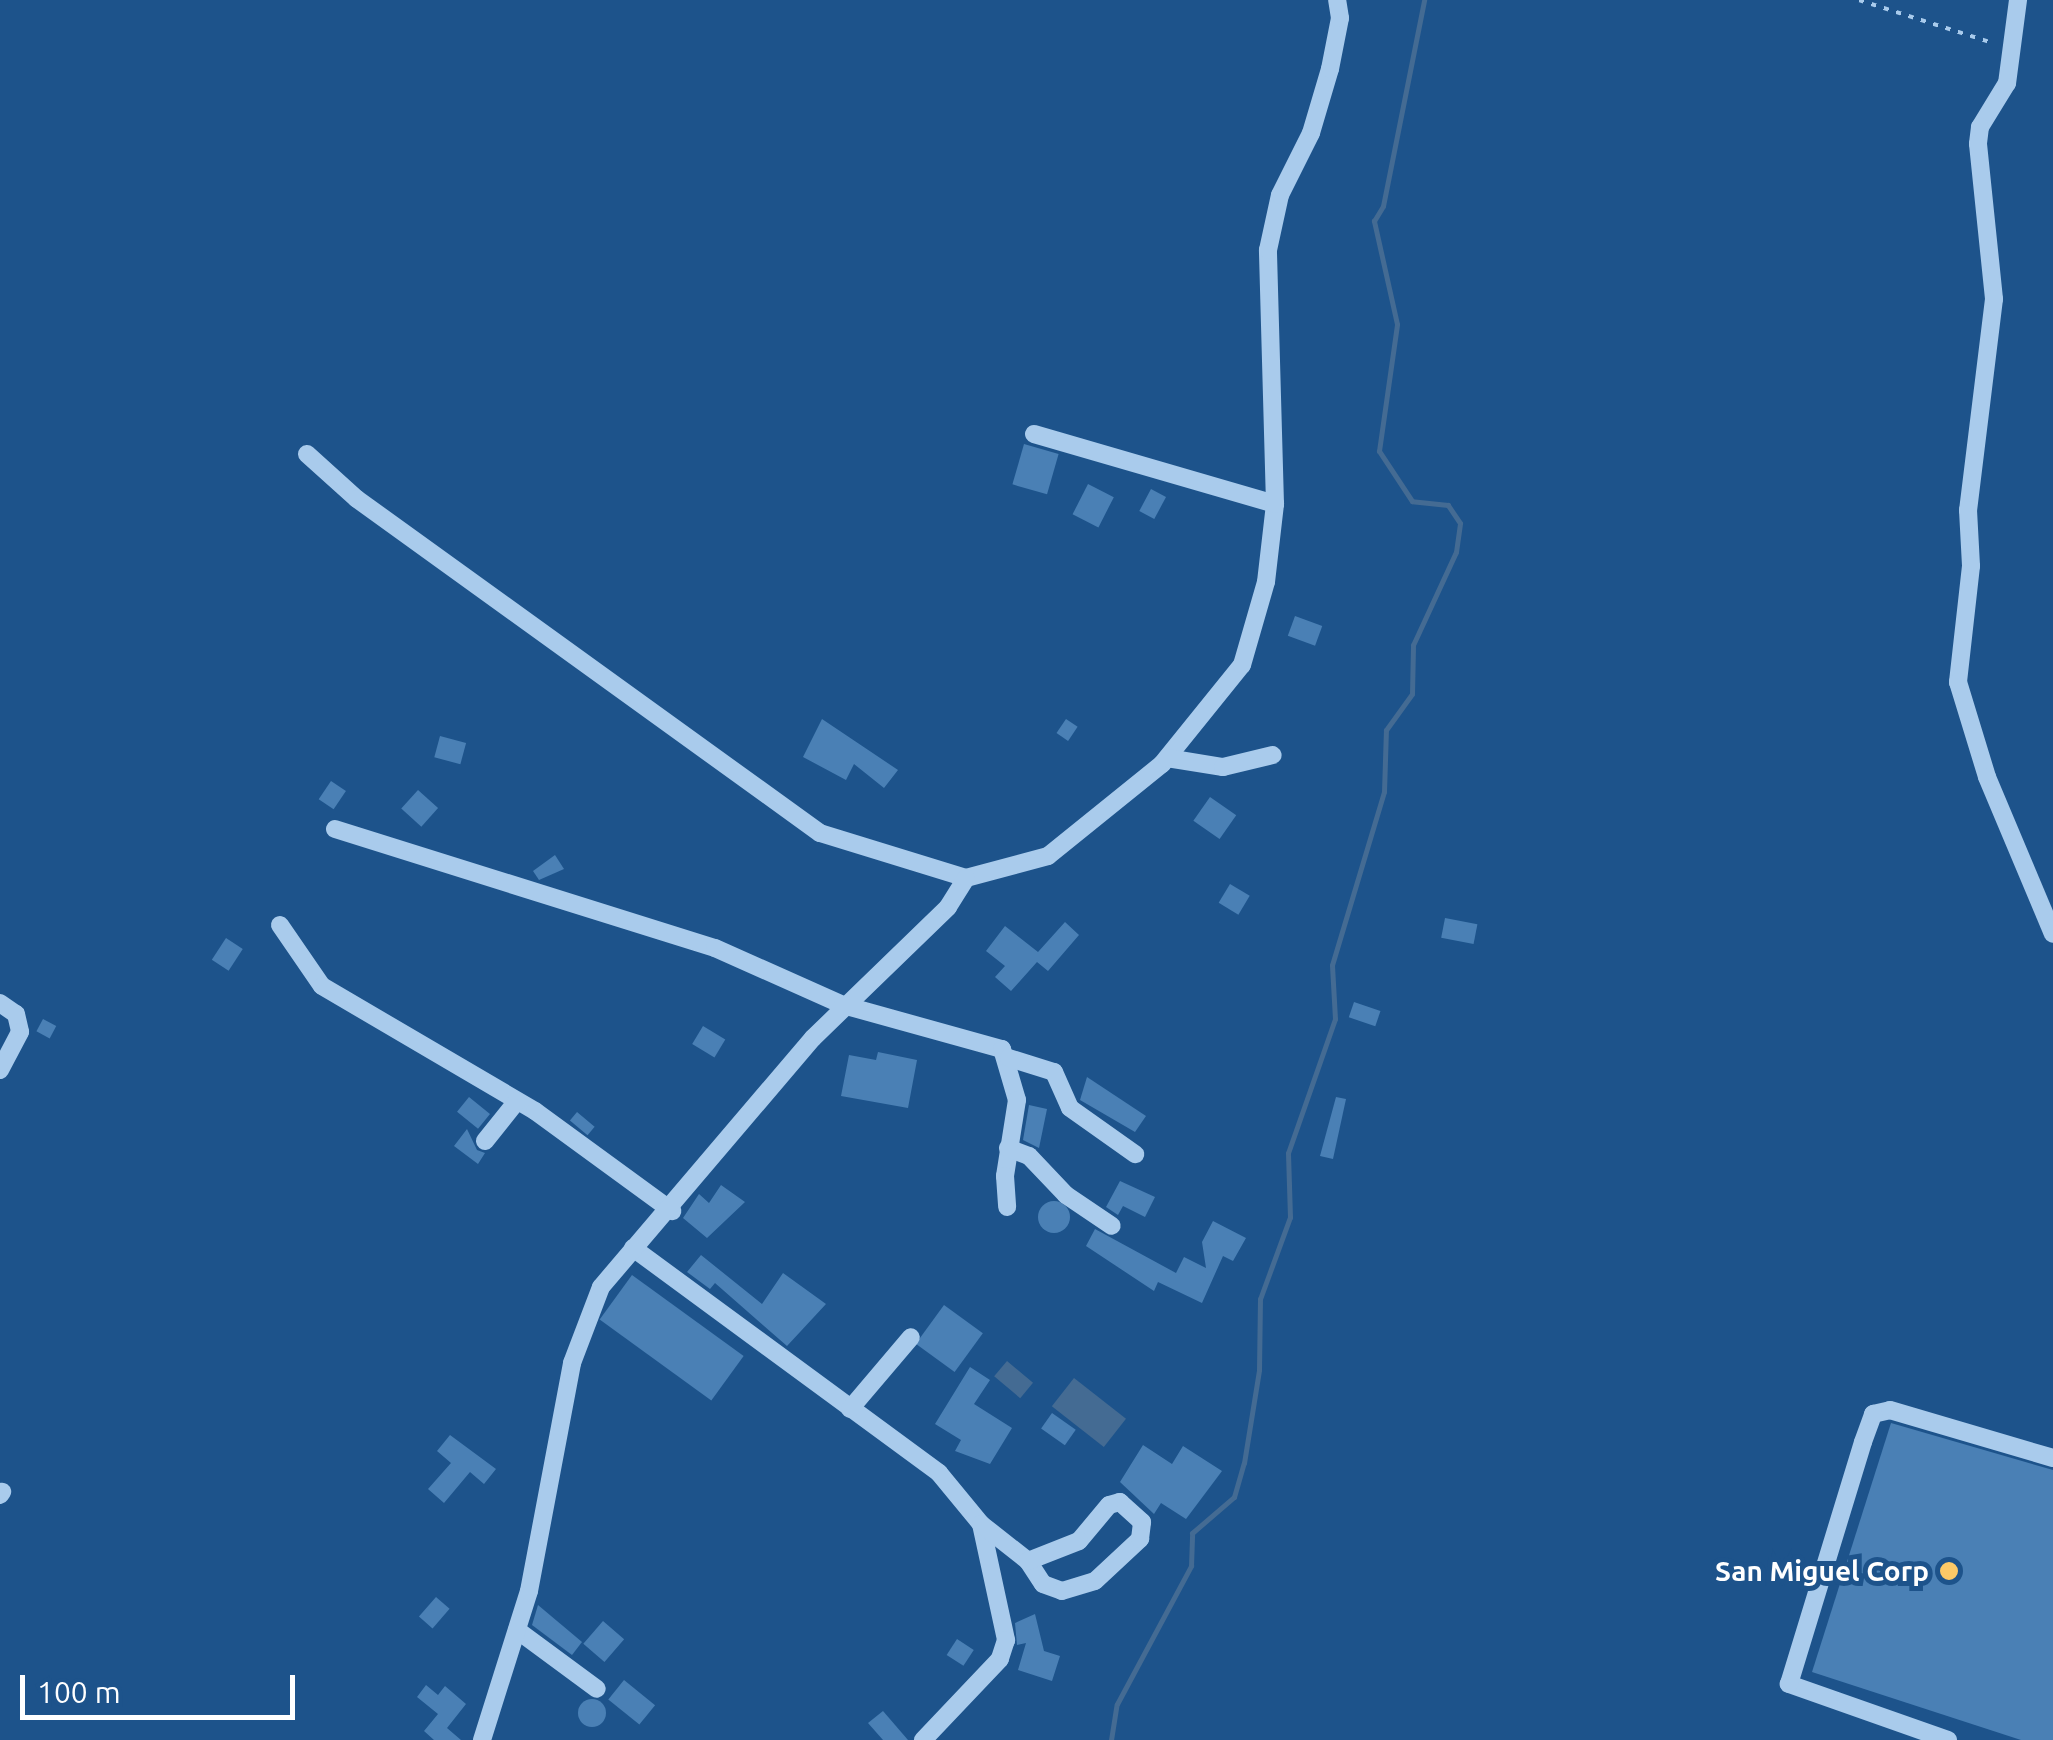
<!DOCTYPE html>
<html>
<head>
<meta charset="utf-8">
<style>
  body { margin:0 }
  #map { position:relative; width:2053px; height:1740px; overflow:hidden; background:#1d538b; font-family:Ubuntu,sans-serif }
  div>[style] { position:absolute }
  .water>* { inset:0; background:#446b93; transform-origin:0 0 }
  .stream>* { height:5px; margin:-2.5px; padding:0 2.5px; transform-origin:2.5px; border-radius:2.5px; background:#446b93 }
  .building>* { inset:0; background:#4a80b5; transform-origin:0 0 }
  .round { border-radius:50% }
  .path>* { height:4px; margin-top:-2px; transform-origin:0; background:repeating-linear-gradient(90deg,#a9cbec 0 5px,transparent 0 13px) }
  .minor>* { height:18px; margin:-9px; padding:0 9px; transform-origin:9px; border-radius:9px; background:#a9cbec }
  .dots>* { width:28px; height:28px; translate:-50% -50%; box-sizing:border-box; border:5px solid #1d538b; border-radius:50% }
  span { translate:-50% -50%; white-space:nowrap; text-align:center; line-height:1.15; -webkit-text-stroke:10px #1d538b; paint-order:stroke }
  .poi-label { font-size:28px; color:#fff; font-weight:700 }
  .right { translate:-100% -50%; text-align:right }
  .scale { position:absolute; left:20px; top:1675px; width:275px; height:45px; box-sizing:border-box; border:5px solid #fff; border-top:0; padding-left:12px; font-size:30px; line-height:35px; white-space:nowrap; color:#fff; -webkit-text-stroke:8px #1d538b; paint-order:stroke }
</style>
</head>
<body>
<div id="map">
  <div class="water">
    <i style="left:1007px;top:1361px;width:34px;height:20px;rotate:40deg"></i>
    <i style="left:1074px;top:1378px;width:66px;height:36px;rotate:38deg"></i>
  </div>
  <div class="stream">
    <i style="left:1111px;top:1740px;width:36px;rotate:-81deg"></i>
    <i style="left:1117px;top:1704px;width:157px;rotate:-61.8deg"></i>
    <i style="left:1191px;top:1566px;width:33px;rotate:-88deg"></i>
    <i style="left:1192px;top:1533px;width:55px;rotate:-40.6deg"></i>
    <i style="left:1234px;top:1497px;width:35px;rotate:-74deg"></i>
    <i style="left:1244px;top:1463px;width:94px;rotate:-80.8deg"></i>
    <i style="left:1259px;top:1370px;width:71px;rotate:-89.2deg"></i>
    <i style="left:1260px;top:1299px;width:87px;rotate:-69.9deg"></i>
    <i style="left:1290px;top:1217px;width:64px;rotate:-91.8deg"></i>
    <i style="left:1288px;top:1153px;width:142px;rotate:-70.7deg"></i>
    <i style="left:1335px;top:1019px;width:54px;rotate:-93.2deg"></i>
    <i style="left:1332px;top:965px;width:181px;rotate:-73.3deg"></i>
    <i style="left:1384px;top:792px;width:62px;rotate:-88.2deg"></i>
    <i style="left:1386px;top:730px;width:44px;rotate:-54.2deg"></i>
    <i style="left:1412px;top:694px;width:49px;rotate:-88.8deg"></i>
    <i style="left:1413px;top:645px;width:102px;rotate:-65.2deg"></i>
    <i style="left:1456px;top:552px;width:29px;rotate:-82deg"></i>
    <i style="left:1460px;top:523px;width:22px;rotate:-124deg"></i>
    <i style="left:1448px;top:505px;width:36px;rotate:-174deg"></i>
    <i style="left:1412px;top:501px;width:60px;rotate:-123.4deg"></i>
    <i style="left:1379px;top:451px;width:128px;rotate:-81.9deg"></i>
    <i style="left:1397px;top:324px;width:106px;rotate:-102.6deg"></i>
    <i style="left:1374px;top:221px;width:17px;rotate:-59deg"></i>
    <i style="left:1383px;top:206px;width:210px;rotate:-78.7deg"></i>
  </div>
  <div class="building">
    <i style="left:1024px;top:444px;width:36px;height:42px;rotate:16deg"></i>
    <i style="left:1088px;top:484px;width:29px;height:34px;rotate:27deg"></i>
    <i style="left:1151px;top:489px;width:17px;height:25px;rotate:28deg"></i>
    <i style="left:1295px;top:616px;width:29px;height:21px;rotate:20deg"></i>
    <i style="clip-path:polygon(822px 719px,898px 770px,884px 788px,854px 764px,846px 780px,803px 757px)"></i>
    <i style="left:1066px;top:719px;width:14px;height:17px;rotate:34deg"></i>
    <i style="left:440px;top:736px;width:27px;height:22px;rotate:15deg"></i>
    <i style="left:331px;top:781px;width:18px;height:22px;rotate:34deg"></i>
    <i style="left:418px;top:790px;width:27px;height:25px;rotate:42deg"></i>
    <i style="left:1210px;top:797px;width:32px;height:29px;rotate:35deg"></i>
    <i style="clip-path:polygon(555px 855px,564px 869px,539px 880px,533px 871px)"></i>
    <i style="left:1230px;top:884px;width:23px;height:22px;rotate:31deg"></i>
    <i style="left:1445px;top:918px;width:33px;height:20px;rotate:11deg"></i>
    <i style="clip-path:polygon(1065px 922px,1079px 935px,1048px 971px,1037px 962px,1011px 991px,995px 977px,1005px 966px,986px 951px,1005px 926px,1038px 952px)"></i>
    <i style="left:226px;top:938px;width:20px;height:26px;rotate:33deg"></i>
    <i style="left:1354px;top:1002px;width:28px;height:16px;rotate:19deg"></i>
    <i style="left:43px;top:1019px;width:15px;height:14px;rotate:28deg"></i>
    <i style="left:703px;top:1026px;width:26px;height:21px;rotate:31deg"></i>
    <i style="clip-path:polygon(878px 1052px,917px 1060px,908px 1108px,841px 1096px,849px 1055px,876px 1060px)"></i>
    <i style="clip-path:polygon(1087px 1077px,1146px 1116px,1135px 1132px,1080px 1100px)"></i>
    <i style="left:469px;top:1097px;width:27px;height:19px;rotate:39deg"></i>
    <i style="clip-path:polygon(1336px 1097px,1346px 1099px,1333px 1159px,1320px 1156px)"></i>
    <i style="clip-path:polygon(1029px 1105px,1047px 1109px,1039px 1148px,1023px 1140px)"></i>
    <i style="left:577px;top:1112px;width:23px;height:11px;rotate:40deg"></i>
    <i style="clip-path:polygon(467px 1129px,477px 1150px,485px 1153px,478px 1164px,454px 1146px)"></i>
    <i style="clip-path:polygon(1120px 1181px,1155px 1197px,1145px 1217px,1123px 1206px,1118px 1215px,1106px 1207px)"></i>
    <i style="clip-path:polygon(721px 1185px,745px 1202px,707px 1238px,683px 1218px,699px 1194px,709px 1203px)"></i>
    <i class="round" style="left:1038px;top:1201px;width:32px;height:32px"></i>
    <i style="clip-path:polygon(1213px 1221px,1246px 1238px,1233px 1261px,1223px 1256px,1202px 1303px,1158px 1282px,1154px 1291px,1086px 1246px,1095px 1229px,1176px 1273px,1184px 1257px,1206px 1268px,1202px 1242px)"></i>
    <i style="clip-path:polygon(701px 1255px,762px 1304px,783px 1273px,826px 1304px,787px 1346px,715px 1283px,710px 1289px,687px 1272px)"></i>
    <i style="left:632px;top:1275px;width:138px;height:55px;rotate:36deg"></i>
    <i style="left:944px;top:1305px;width:48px;height:48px;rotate:36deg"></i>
    <i style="clip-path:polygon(970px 1367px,990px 1380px,974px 1404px,1012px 1428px,990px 1464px,955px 1451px,961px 1440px,935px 1424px)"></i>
    <i style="left:1052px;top:1413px;width:29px;height:19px;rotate:35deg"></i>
    <i style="clip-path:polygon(1891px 1423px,2053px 1470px,2053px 1740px,2021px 1740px,1812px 1672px)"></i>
    <i style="clip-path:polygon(450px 1435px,496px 1469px,484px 1484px,470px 1472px,444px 1503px,428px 1489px,451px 1463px,437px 1451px)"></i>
    <i style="clip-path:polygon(1143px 1445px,1172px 1464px,1183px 1446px,1222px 1471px,1186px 1519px,1161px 1503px,1154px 1514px,1120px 1482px)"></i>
    <i style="left:436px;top:1597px;width:18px;height:26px;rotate:41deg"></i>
    <i style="clip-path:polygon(538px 1605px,582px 1642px,572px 1655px,532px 1625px)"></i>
    <i style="clip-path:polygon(1035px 1614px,1044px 1651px,1060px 1656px,1052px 1681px,1018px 1670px,1026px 1643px,1017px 1645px,1015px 1623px)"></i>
    <i style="left:603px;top:1621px;width:28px;height:30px;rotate:41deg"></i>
    <i style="left:957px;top:1639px;width:20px;height:19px;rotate:33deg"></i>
    <i style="left:624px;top:1680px;width:40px;height:25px;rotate:39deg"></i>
    <i style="clip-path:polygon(426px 1685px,438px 1695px,445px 1686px,466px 1704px,447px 1728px,461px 1740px,434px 1740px,424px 1731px,438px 1714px,417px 1697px)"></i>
    <i class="round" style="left:578px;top:1699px;width:28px;height:28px"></i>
    <i style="clip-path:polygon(883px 1711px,908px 1740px,883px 1740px,868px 1723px)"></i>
  </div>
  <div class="path">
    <i style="left:1859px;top:0;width:141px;rotate:17.8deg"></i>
  </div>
  <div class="minor">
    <i style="left:2018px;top:0;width:84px;rotate:97.5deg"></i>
    <i style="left:2007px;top:83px;width:52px;rotate:121.5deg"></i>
    <i style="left:1980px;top:127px;width:17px;rotate:97deg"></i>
    <i style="left:1978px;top:144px;width:156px;rotate:84.1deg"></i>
    <i style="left:1994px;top:299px;width:213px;rotate:97deg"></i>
    <i style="left:1968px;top:510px;width:56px;rotate:86.9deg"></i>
    <i style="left:1971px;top:566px;width:117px;rotate:96.4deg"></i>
    <i style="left:1958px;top:682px;width:99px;rotate:73deg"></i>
    <i style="left:1987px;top:777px;width:170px;rotate:67.2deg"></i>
    <i style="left:1034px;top:434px;width:251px;rotate:16.2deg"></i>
    <i style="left:307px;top:454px;width:67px;rotate:42deg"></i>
    <i style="left:357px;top:499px;width:571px;rotate:35.81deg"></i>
    <i style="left:820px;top:833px;width:153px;rotate:17.1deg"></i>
    <i style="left:966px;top:878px;width:85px;rotate:-15deg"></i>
    <i style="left:1048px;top:856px;width:146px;rotate:-38.9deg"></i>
    <i style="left:1162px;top:764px;width:127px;rotate:-51.1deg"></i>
    <i style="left:1242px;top:665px;width:86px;rotate:-73.9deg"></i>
    <i style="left:1266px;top:582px;width:79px;rotate:-83.4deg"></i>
    <i style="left:1275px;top:504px;width:254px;rotate:-91.6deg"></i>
    <i style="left:1268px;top:250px;width:56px;rotate:-77.7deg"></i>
    <i style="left:1280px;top:195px;width:69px;rotate:-63.4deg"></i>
    <i style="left:1311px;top:133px;width:67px;rotate:-73.5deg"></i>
    <i style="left:1330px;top:69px;width:52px;rotate:-78.9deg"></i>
    <i style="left:1340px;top:18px;width:18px;rotate:-99deg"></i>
    <i style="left:1167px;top:758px;width:57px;rotate:9.1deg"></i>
    <i style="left:1223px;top:767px;width:51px;rotate:-13.5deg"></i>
    <i style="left:335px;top:829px;width:398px;rotate:17.4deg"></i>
    <i style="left:715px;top:948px;width:140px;rotate:24deg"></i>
    <i style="left:843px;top:1005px;width:165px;rotate:15.5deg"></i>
    <i style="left:1002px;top:1049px;width:53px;rotate:73.6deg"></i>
    <i style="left:1017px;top:1100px;width:77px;rotate:99deg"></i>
    <i style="left:1005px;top:1176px;width:31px;rotate:86deg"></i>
    <i style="left:280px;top:925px;width:74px;rotate:55.5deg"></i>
    <i style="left:322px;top:986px;width:247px;rotate:30.4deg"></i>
    <i style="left:535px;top:1111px;width:170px;rotate:36.1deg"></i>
    <i style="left:0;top:1003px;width:19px;rotate:35deg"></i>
    <i style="left:16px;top:1014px;width:18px;rotate:77deg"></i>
    <i style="left:20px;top:1032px;width:43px;rotate:117.8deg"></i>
    <i style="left:1009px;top:1058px;width:47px;rotate:17.3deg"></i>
    <i style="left:1054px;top:1072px;width:39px;rotate:66deg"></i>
    <i style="left:1070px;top:1108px;width:80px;rotate:35.3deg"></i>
    <i style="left:485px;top:1141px;width:51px;rotate:-51.3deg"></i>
    <i style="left:1008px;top:1148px;width:22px;rotate:21deg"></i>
    <i style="left:1029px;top:1156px;width:54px;rotate:46.5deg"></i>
    <i style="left:1066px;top:1195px;width:55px;rotate:34deg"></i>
    <i style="left:633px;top:1248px;width:380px;rotate:36.3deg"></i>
    <i style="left:939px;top:1473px;width:66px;rotate:50.5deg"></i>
    <i style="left:981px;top:1524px;width:119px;rotate:77.8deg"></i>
    <i style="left:1006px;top:1640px;width:20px;rotate:108deg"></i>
    <i style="left:1000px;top:1659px;width:112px;rotate:133.5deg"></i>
    <i style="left:850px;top:1409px;width:94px;rotate:-49.7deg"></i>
    <i style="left:0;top:1495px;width:4px;rotate:-56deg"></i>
    <i style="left:981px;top:1524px;width:60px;rotate:38.2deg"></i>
    <i style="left:1028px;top:1561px;width:27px;rotate:57deg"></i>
    <i style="left:1043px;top:1584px;width:20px;rotate:20deg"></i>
    <i style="left:1062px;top:1591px;width:34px;rotate:-17deg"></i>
    <i style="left:1095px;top:1581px;width:62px;rotate:-43deg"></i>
    <i style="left:1140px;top:1539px;width:17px;rotate:-83deg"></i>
    <i style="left:1142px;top:1522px;width:30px;rotate:-138deg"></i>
    <i style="left:1120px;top:1502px;width:11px;rotate:165deg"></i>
    <i style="left:1109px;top:1505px;width:47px;rotate:129.8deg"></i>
    <i style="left:1079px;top:1541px;width:55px;rotate:158.6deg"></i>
    <i style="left:517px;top:1630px;width:99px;rotate:36.4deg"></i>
    <i style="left:482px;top:1740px;width:156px;rotate:-72.5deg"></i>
    <i style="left:529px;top:1591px;width:232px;rotate:-79.3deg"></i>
    <i style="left:572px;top:1363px;width:81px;rotate:-69.1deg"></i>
    <i style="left:601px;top:1287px;width:327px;rotate:-49.6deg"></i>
    <i style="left:813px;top:1038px;width:188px;rotate:-44.1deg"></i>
    <i style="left:948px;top:907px;width:34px;rotate:-58deg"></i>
    <i style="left:1948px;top:1740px;width:169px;rotate:-160.6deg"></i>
    <i style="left:1789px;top:1684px;width:253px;rotate:-73deg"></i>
    <i style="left:1863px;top:1442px;width:30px;rotate:-70deg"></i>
    <i style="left:1873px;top:1414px;width:17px;rotate:-13deg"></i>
    <i style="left:1890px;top:1410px;width:170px;rotate:16.4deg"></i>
  </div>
  <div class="dots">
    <i style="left:1949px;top:1571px;background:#fcc967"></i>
  </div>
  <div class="poi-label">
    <span class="right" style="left:1929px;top:1571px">San Miguel Corp</span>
  </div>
  <div class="scale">100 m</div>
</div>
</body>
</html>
